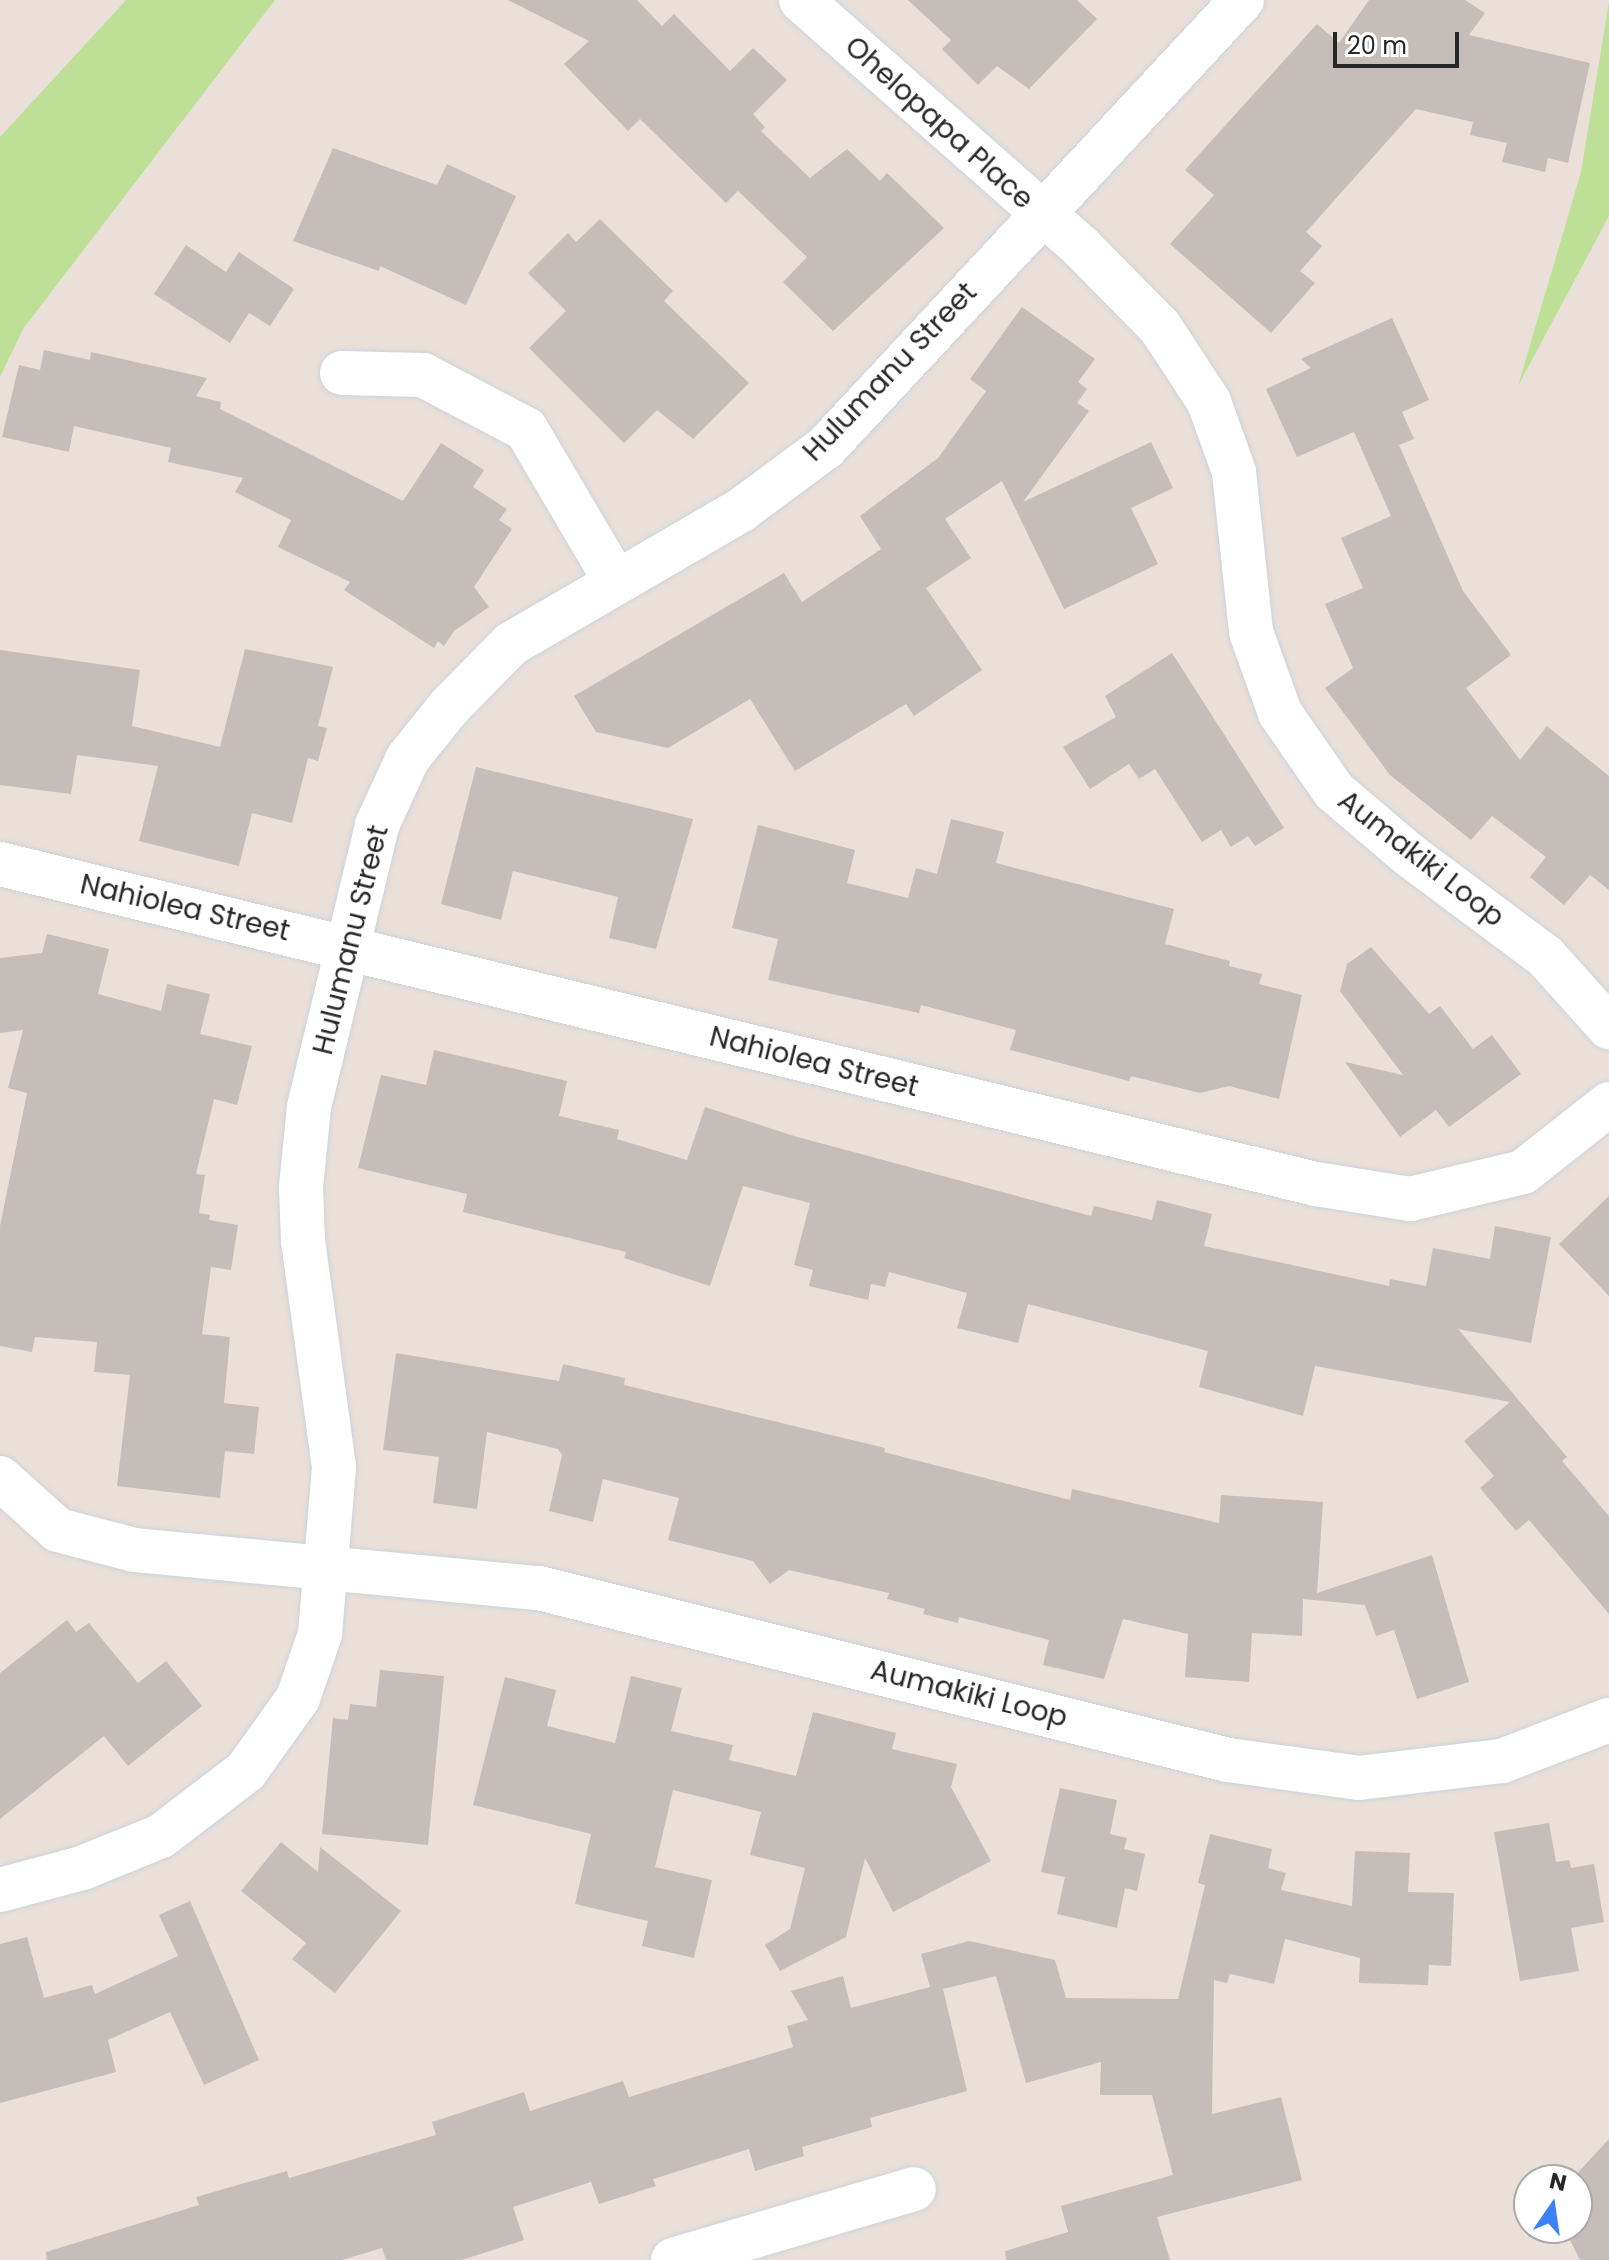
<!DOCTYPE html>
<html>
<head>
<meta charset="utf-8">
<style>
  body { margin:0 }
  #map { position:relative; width:1609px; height:2260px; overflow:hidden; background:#eae0d9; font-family:Poppins,sans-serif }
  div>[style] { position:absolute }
  .green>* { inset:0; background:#bee096 }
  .building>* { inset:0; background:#c5bdb9 }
  .roads { filter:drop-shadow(0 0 2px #ccd3dd) drop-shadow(0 0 2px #ccd3dd) }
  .minor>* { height:44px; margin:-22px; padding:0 22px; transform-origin:22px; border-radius:22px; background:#fff }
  span { translate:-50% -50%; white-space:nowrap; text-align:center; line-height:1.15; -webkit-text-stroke:6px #fff; paint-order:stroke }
  .street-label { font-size:28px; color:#282828 }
  .north { position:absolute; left:1513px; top:2164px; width:80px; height:80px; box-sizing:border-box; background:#fff; border:2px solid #a9a9a9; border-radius:50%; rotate:13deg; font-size:22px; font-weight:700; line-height:32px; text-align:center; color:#282828 }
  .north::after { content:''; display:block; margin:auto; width:28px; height:36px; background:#3b82f6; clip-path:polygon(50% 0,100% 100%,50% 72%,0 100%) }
  .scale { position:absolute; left:1333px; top:32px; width:126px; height:36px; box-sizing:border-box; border:4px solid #282828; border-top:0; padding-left:10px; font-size:24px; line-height:28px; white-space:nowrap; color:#282828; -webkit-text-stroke:6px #fff; paint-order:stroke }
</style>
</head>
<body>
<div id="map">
  <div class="green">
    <i style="clip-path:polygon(126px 0,275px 0,23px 329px,0 377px,0 137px)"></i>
    <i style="clip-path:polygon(1609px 2px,1609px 216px,1518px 386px,1581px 172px)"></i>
  </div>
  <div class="building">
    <i style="clip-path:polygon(508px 0,637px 0,662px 26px,674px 14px,730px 71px,753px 48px,787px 80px,753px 114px,765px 127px,761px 131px,810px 178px,847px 149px,880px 181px,887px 173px,944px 228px,833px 331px,783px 282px,807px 257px,738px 191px,726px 203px,640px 119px,628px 131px,564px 64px,589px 41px)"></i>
    <i style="clip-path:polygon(908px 0,1077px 0,1097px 19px,1029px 89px,997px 66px,978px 85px,942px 49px,951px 40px)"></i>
    <i style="clip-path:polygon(1369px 0,1465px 0,1485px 13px,1469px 35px,1590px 63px,1568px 163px,1548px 158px,1545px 172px,1502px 162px,1507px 143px,1470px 135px,1473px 122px,1416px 109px,1306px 232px,1322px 246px,1300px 271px,1315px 283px,1271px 333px,1170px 244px,1214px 195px,1185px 170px,1317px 24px,1339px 43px)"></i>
    <i style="clip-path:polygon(333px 148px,437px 185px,447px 164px,516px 196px,466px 305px,380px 266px,379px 271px,293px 241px)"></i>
    <i style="clip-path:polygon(600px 219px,673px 291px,664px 301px,749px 383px,693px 439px,657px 410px,624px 443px,529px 348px,566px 311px,528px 273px,568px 233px,576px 242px)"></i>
    <i style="clip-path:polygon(186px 245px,226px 272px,239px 252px,294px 289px,270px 326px,249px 313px,230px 343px,154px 294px)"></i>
    <i style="clip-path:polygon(1022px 307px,1095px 359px,1078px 382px,1087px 389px,1077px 403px,1089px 411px,1023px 502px,1151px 442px,1173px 488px,1131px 508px,1158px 564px,1064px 609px,1002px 481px,945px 519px,971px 558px,926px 588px,982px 670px,914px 716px,906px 704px,795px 771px,750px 699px,668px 748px,596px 732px,574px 696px,784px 573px,802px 602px,881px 549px,860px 516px,938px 458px,986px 391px,970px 379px)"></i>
    <i style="clip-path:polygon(1392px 318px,1429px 400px,1402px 412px,1414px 439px,1399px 445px,1463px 591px,1511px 655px,1466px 688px,1520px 760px,1547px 726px,1609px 776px,1609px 890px,1590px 875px,1564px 905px,1530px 877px,1546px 857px,1492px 816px,1471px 840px,1390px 775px,1325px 688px,1353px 668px,1325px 604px,1363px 588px,1341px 538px,1391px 516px,1354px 432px,1297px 457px,1266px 389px,1311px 368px,1301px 359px)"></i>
    <i style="clip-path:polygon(44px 350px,90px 360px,91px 352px,207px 378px,196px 396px,221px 402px,220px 409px,403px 501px,441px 443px,484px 470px,473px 487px,507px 509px,499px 520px,512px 529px,474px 587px,489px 607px,454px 631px,444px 646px,438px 641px,434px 648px,344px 590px,350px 582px,278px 547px,291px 520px,235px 492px,243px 478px,168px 462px,171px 448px,74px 426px,69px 452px,2px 437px,19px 365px,40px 370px)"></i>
    <i style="clip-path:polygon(245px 649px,333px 667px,318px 726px,327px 728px,318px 761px,308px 758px,292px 823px,252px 813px,239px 866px,139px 841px,158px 766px,77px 755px,71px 794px,0 785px,0 650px,140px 670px,132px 726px,220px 747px)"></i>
    <i style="clip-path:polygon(1172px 653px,1284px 828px,1255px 846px,1248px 836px,1231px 847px,1221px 830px,1202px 842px,1155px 769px,1139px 779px,1129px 764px,1090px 789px,1063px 747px,1116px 717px,1105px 696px)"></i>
    <i style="clip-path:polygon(476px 767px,693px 819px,656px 949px,609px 938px,618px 897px,513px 871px,501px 920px,441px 904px)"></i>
    <i style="clip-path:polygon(951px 819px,1004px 832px,996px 863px,1174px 909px,1165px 944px,1230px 961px,1229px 966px,1262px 974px,1259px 984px,1302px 995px,1279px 1099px,1229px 1086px,1200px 1093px,1131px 1076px,1129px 1081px,1010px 1050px,1016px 1030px,921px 1005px,919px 1013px,768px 980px,778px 939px,732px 928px,758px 825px,855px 850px,847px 883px,908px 898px,916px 868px,937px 874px)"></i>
    <i style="clip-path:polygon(47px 934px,109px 949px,98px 994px,161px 1011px,167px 984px,210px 994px,200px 1034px,252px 1046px,237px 1105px,214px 1099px,196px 1174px,205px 1175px,199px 1213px,210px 1215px,209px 1220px,238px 1225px,231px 1270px,211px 1267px,202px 1334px,230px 1337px,224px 1403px,259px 1407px,254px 1454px,225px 1451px,220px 1498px,117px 1486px,130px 1375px,94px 1372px,97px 1342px,35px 1337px,32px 1352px,0 1346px,0 1226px,27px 1093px,8px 1088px,23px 1030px,0 1033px,0 958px,42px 953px)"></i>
    <i style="clip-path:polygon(1371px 947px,1429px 1014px,1440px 1006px,1473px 1049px,1492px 1035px,1521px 1074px,1449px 1127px,1436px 1110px,1400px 1137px,1345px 1062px,1403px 1075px,1340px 991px,1347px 964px)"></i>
    <i style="clip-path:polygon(434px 1050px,567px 1081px,559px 1116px,619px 1130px,617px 1139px,687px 1160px,705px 1107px,794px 1136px,1091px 1216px,1094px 1206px,1152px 1220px,1157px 1200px,1212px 1214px,1204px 1246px,1389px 1286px,1390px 1279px,1426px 1286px,1433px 1248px,1490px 1259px,1495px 1226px,1551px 1237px,1531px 1343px,1458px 1329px,1567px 1457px,1562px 1461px,1609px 1516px,1609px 1614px,1529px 1520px,1516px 1531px,1480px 1488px,1494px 1476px,1464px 1441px,1510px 1402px,1315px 1366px,1303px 1416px,1199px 1387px,1208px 1351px,1028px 1304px,1018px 1343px,957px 1328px,967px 1293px,889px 1272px,885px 1287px,871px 1284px,868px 1300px,809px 1286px,813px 1270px,794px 1265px,810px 1203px,743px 1186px,710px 1286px,624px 1258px,626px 1252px,463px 1212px,467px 1194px,358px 1168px,381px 1075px,426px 1085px)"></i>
    <i style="clip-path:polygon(1609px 1196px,1609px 1296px,1559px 1244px)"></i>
    <i style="clip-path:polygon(396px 1353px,559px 1381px,563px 1364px,625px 1378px,624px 1385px,885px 1448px,884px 1452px,1070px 1500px,1072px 1489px,1219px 1523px,1221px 1495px,1323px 1502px,1317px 1593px,1432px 1555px,1469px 1682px,1417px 1699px,1394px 1630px,1376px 1636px,1365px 1605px,1303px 1599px,1302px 1636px,1252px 1633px,1249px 1682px,1185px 1677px,1188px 1634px,1123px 1619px,1104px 1679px,1043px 1665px,1049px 1640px,959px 1617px,958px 1623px,923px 1614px,925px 1609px,887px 1599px,889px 1593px,789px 1570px,770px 1584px,753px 1561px,668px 1540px,679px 1498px,603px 1479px,593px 1522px,549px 1511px,562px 1455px,558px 1449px,487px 1432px,477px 1509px,433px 1503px,439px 1457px,383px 1450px)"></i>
    <i style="clip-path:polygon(67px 1620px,76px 1632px,89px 1623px,138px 1683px,166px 1661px,202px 1706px,128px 1766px,104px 1736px,0 1819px,0 1673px)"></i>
    <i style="clip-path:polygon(380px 1670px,444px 1676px,428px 1845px,322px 1834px,333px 1718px,348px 1720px,350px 1704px,376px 1707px)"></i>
    <i style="clip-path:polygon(631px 1676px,682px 1688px,671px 1731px,733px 1745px,729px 1760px,796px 1776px,813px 1712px,896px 1733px,892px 1749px,957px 1764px,951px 1787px,991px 1861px,893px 1912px,865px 1858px,846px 1937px,780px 1971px,765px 1945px,790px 1929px,805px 1868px,750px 1855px,761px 1812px,673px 1790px,655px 1867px,712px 1880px,694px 1958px,642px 1946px,648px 1921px,575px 1904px,591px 1834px,473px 1805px,505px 1677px,556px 1690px,547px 1726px,615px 1743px)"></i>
    <i style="clip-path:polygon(1060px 1788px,1117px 1800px,1110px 1834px,1127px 1838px,1124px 1849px,1145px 1854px,1137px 1891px,1125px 1888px,1117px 1928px,1057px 1914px,1065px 1877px,1041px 1872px)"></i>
    <i style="clip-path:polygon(1549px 1823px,1556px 1862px,1569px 1860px,1571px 1868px,1594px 1864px,1604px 1922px,1571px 1928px,1579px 1971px,1520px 1981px,1494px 1832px)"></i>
    <i style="clip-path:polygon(1210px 1834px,1272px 1849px,1268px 1868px,1286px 1873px,1281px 1890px,1352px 1906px,1355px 1851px,1410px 1853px,1408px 1892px,1454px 1893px,1451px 1966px,1429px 1965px,1428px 1985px,1359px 1983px,1360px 1958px,1285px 1939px,1274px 1984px,1230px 1974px,1227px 1983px,1214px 1980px,1212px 2114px,1281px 2097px,1302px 2180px,1157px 2217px,1170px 2260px,1006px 2260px,1005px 2251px,1068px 2232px,1061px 2206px,1173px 2175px,1152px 2095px,1100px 2095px,1101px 2062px,1026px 2083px,996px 1976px,943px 1989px,967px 2091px,870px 2118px,872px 2127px,802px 2147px,804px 2156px,755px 2171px,749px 2149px,653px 2179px,656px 2186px,599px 2204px,591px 2182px,513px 2207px,524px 2240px,462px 2260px,386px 2260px,382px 2248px,342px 2260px,47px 2260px,46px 2252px,199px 2205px,196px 2197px,287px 2171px,289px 2178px,436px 2135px,432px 2122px,524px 2092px,530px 2111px,623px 2081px,629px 2097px,793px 2047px,787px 2026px,808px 2020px,791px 1991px,843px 1976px,851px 2008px,885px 1999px,930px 1987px,921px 1954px,969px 1941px,1055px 1960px,1066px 1998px,1178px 1999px,1205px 1885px,1198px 1883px)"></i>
    <i style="clip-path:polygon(281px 1842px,318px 1872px,320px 1847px,401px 1911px,335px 1993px,292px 1959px,306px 1943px,241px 1891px)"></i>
    <i style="clip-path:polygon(190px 1901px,259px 2060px,204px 2085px,170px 2012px,108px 2040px,116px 2072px,0 2103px,0 1944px,27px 1937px,44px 1998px,92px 1985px,95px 1994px,178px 1956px,159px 1915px)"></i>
    <i style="clip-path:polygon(1609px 2139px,1609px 2260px,1580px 2260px,1564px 2228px,1577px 2228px,1577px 2180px,1571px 2180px)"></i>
  </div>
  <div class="roads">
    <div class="minor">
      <i style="left:801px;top:0;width:373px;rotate:41.4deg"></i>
      <i style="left:1081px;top:247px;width:112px;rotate:45.4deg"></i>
      <i style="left:1160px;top:327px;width:90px;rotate:56.8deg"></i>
      <i style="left:1209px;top:402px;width:74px;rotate:70.3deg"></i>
      <i style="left:1234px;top:472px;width:161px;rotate:83.9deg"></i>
      <i style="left:1251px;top:632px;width:86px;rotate:70.3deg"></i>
      <i style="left:1280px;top:713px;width:95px;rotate:55.3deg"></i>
      <i style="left:1334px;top:791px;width:97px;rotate:40.4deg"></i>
      <i style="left:1408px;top:854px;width:171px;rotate:36.7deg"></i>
      <i style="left:1545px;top:956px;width:96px;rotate:48deg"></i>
      <i style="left:342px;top:373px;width:81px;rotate:1.4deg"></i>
      <i style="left:423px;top:375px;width:116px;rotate:27.7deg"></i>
      <i style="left:526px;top:429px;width:175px;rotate:59.5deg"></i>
      <i style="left:0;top:864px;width:1354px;rotate:13.67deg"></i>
      <i style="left:1316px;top:1184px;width:95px;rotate:9.1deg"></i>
      <i style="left:1410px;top:1199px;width:116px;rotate:-13.4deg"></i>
      <i style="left:1523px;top:1172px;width:110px;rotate:-38.3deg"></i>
      <i style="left:0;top:1478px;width:78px;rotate:41.9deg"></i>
      <i style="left:58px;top:1530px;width:79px;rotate:14.7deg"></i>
      <i style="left:134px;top:1550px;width:407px;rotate:5.4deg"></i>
      <i style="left:539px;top:1588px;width:710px;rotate:14.02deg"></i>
      <i style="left:1228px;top:1760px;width:132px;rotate:7.8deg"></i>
      <i style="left:1359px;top:1778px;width:144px;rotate:-6.8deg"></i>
      <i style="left:1502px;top:1761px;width:115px;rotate:-21deg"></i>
      <i style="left:0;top:1890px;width:85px;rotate:-15deg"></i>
      <i style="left:82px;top:1868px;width:85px;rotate:-22.1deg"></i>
      <i style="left:161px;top:1836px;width:107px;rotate:-37.4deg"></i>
      <i style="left:246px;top:1771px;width:90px;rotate:-54.5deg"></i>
      <i style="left:298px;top:1698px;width:68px;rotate:-71deg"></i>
      <i style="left:320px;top:1634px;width:168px;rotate:-85.2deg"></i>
      <i style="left:334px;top:1467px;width:228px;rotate:-97.8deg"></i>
      <i style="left:303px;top:1241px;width:54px;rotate:-92.1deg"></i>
      <i style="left:301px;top:1187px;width:80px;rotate:-84.3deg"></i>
      <i style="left:309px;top:1107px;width:290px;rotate:-76.4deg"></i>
      <i style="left:377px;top:825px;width:74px;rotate:-65.2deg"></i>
      <i style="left:408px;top:758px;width:65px;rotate:-51.2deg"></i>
      <i style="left:449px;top:707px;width:88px;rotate:-45.5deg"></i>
      <i style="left:511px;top:644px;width:266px;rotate:-30.2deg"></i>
      <i style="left:741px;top:510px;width:106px;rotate:-36.5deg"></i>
      <i style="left:826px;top:447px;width:611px;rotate:-47.06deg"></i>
      <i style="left:673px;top:2260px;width:251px;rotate:-16.4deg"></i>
    </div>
  </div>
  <div class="street-label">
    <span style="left:939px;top:123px;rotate:42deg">Ohelopapa Place</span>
    <span style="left:890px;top:372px;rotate:-46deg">Hulumanu Street</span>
    <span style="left:1421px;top:859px;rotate:38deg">Aumakiki Loop</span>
    <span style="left:185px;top:908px;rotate:13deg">Nahiolea Street</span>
    <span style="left:351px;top:940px;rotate:-76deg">Hulumanu Street</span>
    <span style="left:814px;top:1062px;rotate:14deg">Nahiolea Street</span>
    <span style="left:969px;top:1694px;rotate:14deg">Aumakiki Loop</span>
  </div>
  <div class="north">N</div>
  <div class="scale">20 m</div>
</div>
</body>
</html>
